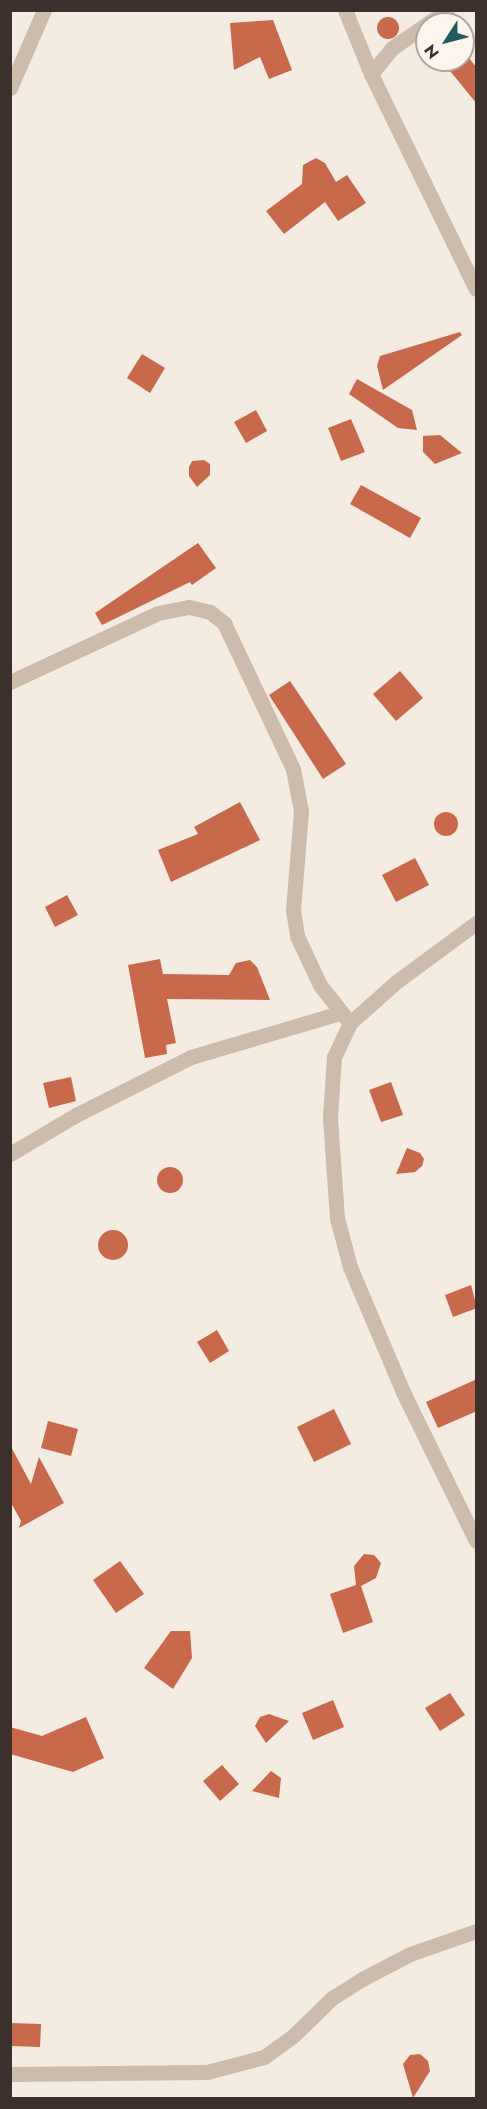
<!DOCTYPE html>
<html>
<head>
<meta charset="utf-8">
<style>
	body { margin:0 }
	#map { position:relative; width:487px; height:2109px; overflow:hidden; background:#f4ebe1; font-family:Jost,sans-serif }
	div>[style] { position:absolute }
	.building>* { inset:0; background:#c8694b }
	.round { border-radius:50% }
	.minor>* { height:15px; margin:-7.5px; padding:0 7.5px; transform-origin:7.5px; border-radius:7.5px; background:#cdbbac }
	span { translate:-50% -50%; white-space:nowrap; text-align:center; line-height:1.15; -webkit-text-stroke:4.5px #fbf5ee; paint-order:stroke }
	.frame { position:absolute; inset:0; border:12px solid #3b302b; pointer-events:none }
	.north { position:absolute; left:415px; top:12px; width:60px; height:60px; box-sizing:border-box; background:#fbf5ee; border:2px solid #aea6a0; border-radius:50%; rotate:234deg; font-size:16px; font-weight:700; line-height:24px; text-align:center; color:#3b302b }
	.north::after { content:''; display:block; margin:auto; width:21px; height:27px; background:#1f5a5e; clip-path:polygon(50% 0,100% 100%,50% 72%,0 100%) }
</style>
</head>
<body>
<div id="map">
	<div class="building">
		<i class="round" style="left:377px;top:17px;width:22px;height:22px"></i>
		<i style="clip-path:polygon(273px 20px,292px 70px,269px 79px,260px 57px,234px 70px,230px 23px)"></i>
		<i style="clip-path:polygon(464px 52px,477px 68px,477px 104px,446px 66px,454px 60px,463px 60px)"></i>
		<i style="clip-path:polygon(316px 158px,325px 163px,336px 182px,347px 175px,366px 203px,338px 221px,325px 202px,284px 234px,266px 211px,302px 184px,303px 165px)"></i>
		<i style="clip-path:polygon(460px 332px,462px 335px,383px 390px,377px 366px,380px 356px)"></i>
		<i style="clip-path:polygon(142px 354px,165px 368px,150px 393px,127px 378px)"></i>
		<i style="clip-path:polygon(357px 379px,412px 410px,417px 430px,398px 428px,349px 394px)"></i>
		<i style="clip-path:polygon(256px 410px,267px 431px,246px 443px,234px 422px)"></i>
		<i style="clip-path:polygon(351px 419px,365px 452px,341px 461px,328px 428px)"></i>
		<i style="clip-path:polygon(440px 435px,462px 453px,435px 464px,423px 452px,423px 436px)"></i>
		<i style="clip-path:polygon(204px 460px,210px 464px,210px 475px,197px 487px,189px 476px,189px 467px,192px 461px)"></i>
		<i style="clip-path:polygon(361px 485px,421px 518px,410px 538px,350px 504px)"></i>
		<i style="clip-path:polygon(198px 543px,216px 568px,192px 585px,190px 582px,102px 625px,95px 613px)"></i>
		<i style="clip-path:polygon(400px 671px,423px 698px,396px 721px,373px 694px)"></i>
		<i style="clip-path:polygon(290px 681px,346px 764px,323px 779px,269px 695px)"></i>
		<i style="clip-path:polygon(240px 802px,260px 840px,171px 882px,158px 850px,198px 834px,194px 827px)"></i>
		<i class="round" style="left:434px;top:812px;width:24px;height:24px"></i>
		<i style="clip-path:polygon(415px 858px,429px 885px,396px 902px,382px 875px)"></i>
		<i style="clip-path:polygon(67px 895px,78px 915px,55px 927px,45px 907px)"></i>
		<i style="clip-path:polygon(160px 959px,163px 974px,229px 975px,236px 963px,250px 960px,257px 967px,270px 1000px,167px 999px,176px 1043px,166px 1045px,167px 1054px,145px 1058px,128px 965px)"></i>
		<i style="clip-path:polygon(71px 1077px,76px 1101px,49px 1108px,43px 1083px)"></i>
		<i style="clip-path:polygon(391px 1082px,403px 1115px,381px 1122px,369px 1090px)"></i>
		<i style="clip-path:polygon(407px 1148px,420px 1153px,424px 1159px,422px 1166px,415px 1172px,396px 1174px)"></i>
		<i class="round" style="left:157px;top:1167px;width:26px;height:26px"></i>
		<i class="round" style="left:98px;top:1230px;width:30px;height:30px"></i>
		<i style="clip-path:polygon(471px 1285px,477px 1308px,453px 1317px,445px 1295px)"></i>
		<i style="clip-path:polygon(217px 1330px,229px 1351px,210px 1363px,197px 1342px)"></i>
		<i style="clip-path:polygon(477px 1379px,477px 1411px,438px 1428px,426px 1402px)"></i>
		<i style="clip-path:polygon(334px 1409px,351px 1444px,314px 1462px,297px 1427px)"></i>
		<i style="clip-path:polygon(48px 1421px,78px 1429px,71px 1456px,41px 1448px)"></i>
		<i style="clip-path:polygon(10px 1445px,31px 1484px,39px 1457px,64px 1503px,19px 1528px,21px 1521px,10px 1501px)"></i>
		<i style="clip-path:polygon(364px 1554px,374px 1555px,381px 1563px,376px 1578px,361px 1586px,373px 1622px,343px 1633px,330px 1594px,356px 1585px,354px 1566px)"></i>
		<i style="clip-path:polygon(120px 1561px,144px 1594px,116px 1613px,93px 1580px)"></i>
		<i style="clip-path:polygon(171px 1631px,190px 1631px,192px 1658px,173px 1689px,144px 1668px)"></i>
		<i style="clip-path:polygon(450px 1693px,465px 1715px,440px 1731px,425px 1708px)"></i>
		<i style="clip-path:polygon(333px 1700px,344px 1727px,313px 1740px,302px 1713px)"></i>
		<i style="clip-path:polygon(269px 1714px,289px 1721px,266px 1743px,255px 1726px,260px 1717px)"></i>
		<i style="clip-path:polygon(86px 1717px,104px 1758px,73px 1772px,10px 1754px,10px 1727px,42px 1736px)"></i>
		<i style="clip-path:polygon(222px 1765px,239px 1784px,220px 1801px,203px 1781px)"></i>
		<i style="clip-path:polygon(271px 1771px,281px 1778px,279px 1798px,252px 1791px)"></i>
		<i style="clip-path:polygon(10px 2023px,41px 2024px,40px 2047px,10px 2046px)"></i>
		<i style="clip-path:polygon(420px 2054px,428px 2061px,430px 2071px,413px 2098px,403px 2064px,410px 2055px)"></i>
	</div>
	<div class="minor">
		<i style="left:345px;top:10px;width:69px;rotate:67.9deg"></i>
		<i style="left:371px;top:74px;width:239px;rotate:64deg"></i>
		<i style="left:371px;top:74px;width:33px;rotate:-51deg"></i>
		<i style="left:392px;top:48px;width:67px;rotate:-34.6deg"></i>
		<i style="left:10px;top:88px;width:85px;rotate:-66.4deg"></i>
		<i style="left:10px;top:682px;width:163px;rotate:-25deg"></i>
		<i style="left:158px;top:613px;width:32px;rotate:-11deg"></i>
		<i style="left:189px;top:607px;width:22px;rotate:13deg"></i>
		<i style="left:210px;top:612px;width:18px;rotate:38deg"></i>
		<i style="left:224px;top:623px;width:161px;rotate:64.7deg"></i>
		<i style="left:293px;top:769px;width:43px;rotate:79.2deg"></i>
		<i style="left:301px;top:811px;width:99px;rotate:94.6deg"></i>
		<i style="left:293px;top:910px;width:26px;rotate:81deg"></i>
		<i style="left:297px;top:936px;width:54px;rotate:64.9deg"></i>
		<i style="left:320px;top:985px;width:48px;rotate:51.7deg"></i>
		<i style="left:476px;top:923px;width:99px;rotate:143.6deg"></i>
		<i style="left:396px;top:982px;width:62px;rotate:138.3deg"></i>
		<i style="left:350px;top:1023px;width:38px;rotate:115deg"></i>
		<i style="left:334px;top:1057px;width:61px;rotate:93.8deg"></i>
		<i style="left:330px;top:1118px;width:100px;rotate:86deg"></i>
		<i style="left:337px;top:1218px;width:51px;rotate:75.1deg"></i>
		<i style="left:350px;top:1267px;width:136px;rotate:67deg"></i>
		<i style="left:403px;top:1392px;width:166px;rotate:63.9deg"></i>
		<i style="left:10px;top:1154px;width:77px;rotate:-30.6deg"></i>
		<i style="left:76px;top:1115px;width:129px;rotate:-26.8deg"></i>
		<i style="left:191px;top:1057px;width:155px;rotate:-16.5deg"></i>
		<i style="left:10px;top:2074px;width:197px;rotate:-0.6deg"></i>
		<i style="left:207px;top:2072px;width:59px;rotate:-14.7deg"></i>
		<i style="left:264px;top:2057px;width:36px;rotate:-36deg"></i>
		<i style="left:293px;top:2036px;width:54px;rotate:-44.3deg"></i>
		<i style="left:332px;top:1998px;width:36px;rotate:-32deg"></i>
		<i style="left:362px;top:1979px;width:54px;rotate:-27.5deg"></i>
		<i style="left:410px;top:1954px;width:70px;rotate:-19.2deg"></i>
	</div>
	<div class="frame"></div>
	<div class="north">N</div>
</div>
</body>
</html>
